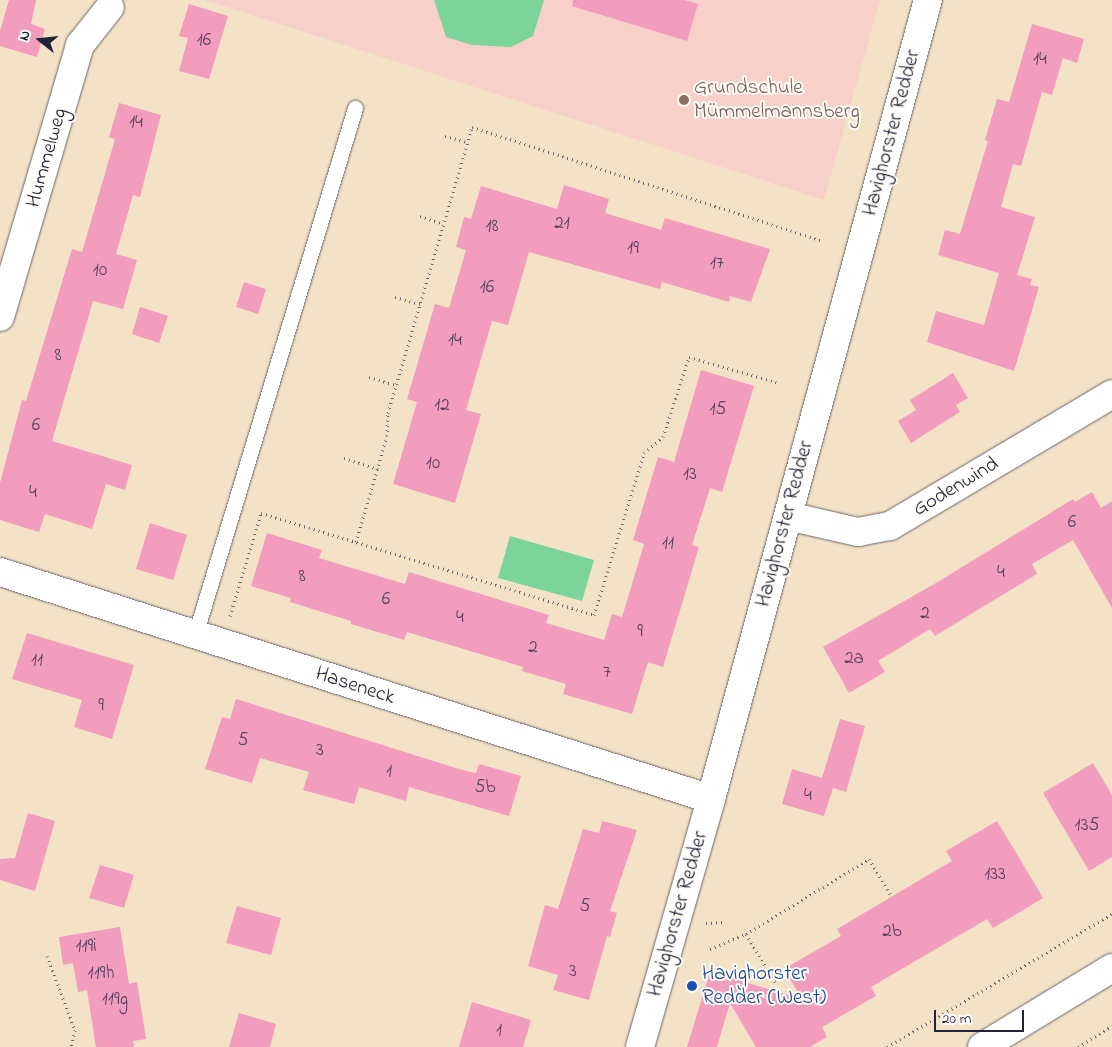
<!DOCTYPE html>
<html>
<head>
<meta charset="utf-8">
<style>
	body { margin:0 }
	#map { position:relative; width:1112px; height:1047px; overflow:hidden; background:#f3e2c6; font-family:"Indie Flower",sans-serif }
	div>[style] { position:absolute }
	.built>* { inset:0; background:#f7d0c9 }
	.green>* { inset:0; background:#7cd49a }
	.building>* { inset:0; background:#f29cbe }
	.path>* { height:3px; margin-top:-1.5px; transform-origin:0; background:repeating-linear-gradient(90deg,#6b656c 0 1px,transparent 0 5px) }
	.roads { filter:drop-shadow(0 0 1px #6b656c) drop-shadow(0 0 1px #6b656c) }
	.service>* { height:15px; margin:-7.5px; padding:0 7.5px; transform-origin:7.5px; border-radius:7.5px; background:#fff }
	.minor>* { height:28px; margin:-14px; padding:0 14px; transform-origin:14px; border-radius:14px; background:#fff }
	.tertiary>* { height:28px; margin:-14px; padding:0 14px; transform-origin:14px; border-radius:14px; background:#fff }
	.dots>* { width:14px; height:14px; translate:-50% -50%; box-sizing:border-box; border:2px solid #fdfcf7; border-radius:50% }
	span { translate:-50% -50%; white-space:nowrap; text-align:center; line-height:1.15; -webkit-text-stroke:4px #fdfcf7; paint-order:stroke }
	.number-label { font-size:19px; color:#56405c }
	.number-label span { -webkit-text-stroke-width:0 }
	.education-label { font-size:21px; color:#785e54 }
	.left { translate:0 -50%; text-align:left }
	.street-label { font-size:21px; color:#22223b }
	.transit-label { font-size:21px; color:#164399 }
	.north { position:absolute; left:15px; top:15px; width:50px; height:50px; -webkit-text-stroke:4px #fdfcf7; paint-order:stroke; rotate:286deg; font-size:14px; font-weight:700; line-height:20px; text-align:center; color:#22223b }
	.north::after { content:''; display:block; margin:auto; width:18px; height:22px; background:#22223b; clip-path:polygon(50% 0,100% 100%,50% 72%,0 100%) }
	.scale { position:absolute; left:934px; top:1010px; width:90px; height:22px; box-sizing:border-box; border:2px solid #22223b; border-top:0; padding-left:6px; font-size:15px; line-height:18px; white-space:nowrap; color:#22223b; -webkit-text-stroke:4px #fdfcf7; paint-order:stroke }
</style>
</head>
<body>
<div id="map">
	<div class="built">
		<i style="clip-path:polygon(205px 0,880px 0,824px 200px)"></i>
	</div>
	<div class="green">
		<i style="clip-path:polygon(434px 0,544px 0,533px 36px,511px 47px,472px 45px,446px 37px)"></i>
		<i style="clip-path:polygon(510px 536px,594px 560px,582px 601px,498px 578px)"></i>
	</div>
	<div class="building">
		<i style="clip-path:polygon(9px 0,36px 0,31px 24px,45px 29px,37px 57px,0 46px,0 31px)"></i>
		<i style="clip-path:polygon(573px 0,684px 0,698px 4px,687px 41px,572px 6px)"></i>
		<i style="clip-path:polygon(189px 4px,228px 16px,209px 79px,179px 71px,188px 38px,179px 36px)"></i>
		<i style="clip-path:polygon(1032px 24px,1084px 39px,1077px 63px,1063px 58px,1052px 95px,1042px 92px,1021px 166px,1013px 164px,1001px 207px,1035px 217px,1017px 275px,1032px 279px,1030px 285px,1039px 287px,1014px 371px,927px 342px,936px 311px,984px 325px,999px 273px,938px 255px,945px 230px,960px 234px,988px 141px,985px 140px,997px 99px,1009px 102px)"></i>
		<i style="clip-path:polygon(119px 103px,161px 115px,140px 197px,133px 195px,116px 254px,137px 260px,123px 309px,93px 301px,52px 441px,132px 465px,125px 490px,106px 484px,92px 529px,45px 514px,39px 532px,0 520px,0 483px,22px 400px,26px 401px,72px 249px,82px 252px,115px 139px,109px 137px)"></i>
		<i style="clip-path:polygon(564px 185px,609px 199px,605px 213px,661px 230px,665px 218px,770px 249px,751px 302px,730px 296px,729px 302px,662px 282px,660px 289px,529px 252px,508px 325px,492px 321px,475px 379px,466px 410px,481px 414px,455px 503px,393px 484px,417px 402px,407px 399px,435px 304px,449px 308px,466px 250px,456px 247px,464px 217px,471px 219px,481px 186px,557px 209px)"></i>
		<i style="clip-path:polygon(244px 282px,266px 289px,258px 314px,236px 307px)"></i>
		<i style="clip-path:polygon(140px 307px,168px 316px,159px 343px,132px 334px)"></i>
		<i style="clip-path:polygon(701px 370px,754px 386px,722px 492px,710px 488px,692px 545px,699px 547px,663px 667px,648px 662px,632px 714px,563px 694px,566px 684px,522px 671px,523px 667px,407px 632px,404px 640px,351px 624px,351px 621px,290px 602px,291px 598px,251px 586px,267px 533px,322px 550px,319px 558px,405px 584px,409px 572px,549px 615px,546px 623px,604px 640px,612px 614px,622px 617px,644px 544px,633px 540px,658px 457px,674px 462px)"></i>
		<i style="clip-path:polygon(953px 373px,968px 398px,956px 405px,960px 412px,911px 443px,898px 421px,916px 410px,910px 400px)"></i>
		<i style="clip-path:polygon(1092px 492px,1101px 508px,1112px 501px,1112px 608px,1073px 540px,1032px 564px,1037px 574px,935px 636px,930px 629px,878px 661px,885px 672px,849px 693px,823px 647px,936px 583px,1073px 499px,1075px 502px)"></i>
		<i style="clip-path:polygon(150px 523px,187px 535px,173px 580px,136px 569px)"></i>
		<i style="clip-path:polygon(27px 633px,134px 665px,112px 739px,74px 727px,82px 700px,12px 679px)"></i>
		<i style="clip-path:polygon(236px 699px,459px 769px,476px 773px,479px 764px,521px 776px,509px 816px,409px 787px,406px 801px,359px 787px,354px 804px,303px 790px,309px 772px,260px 758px,252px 783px,205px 769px,222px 717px,230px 719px)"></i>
		<i style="clip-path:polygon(840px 719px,865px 726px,846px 792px,833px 788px,824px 816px,782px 804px,792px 769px,822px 778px)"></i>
		<i style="clip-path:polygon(1093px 763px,1112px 795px,1112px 857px,1089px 871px,1043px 793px)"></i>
		<i style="clip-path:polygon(28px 813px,55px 821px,35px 891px,0 880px,0 859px,15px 858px)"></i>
		<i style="clip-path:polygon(602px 821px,637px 830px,610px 911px,617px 913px,610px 937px,607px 936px,589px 1000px,553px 990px,558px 975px,528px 966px,545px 905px,558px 909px,583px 829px,599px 833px)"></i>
		<i style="clip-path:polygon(997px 821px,1043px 898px,993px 928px,987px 919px,871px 987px,876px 996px,822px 1027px,827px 1037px,810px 1047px,756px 1047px,730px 1003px,717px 1047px,687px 1047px,710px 972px,802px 999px,784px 969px,841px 936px,837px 929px,952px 861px,946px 851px)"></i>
		<i style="clip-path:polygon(100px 865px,134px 875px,124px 908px,89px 898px)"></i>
		<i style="clip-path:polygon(237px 906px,281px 918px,271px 955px,226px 943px)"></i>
		<i style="clip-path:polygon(120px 927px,129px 984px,137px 982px,146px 1039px,133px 1041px,134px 1047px,96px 1047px,87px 990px,78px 992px,73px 963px,63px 965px,59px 937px)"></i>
		<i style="clip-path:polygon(472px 1002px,531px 1020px,523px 1047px,459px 1047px)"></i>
		<i style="clip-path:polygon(239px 1013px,276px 1024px,270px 1047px,229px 1047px)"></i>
	</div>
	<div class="path">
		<i style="left:445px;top:136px;width:23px;rotate:15deg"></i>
		<i style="left:420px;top:216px;width:24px;rotate:19deg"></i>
		<i style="left:395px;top:297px;width:26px;rotate:16deg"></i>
		<i style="left:369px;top:377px;width:28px;rotate:17deg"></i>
		<i style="left:344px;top:458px;width:36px;rotate:18deg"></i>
		<i style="left:356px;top:542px;width:110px;rotate:-73.7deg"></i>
		<i style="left:387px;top:436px;width:23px;rotate:-88deg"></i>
		<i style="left:388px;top:413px;width:298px;rotate:-73.6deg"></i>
		<i style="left:472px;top:127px;width:366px;rotate:18deg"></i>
		<i style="left:230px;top:616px;width:108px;rotate:-73.2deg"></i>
		<i style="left:261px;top:513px;width:348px;rotate:17deg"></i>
		<i style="left:594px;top:615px;width:170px;rotate:-72.8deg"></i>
		<i style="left:644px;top:453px;width:25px;rotate:-40deg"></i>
		<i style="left:663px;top:437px;width:84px;rotate:-72deg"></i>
		<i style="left:689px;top:357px;width:94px;rotate:16.1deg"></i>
		<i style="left:706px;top:923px;width:19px;rotate:-3deg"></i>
		<i style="left:746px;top:934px;width:144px;rotate:-31.4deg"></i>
		<i style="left:869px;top:859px;width:44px;rotate:58.8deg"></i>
		<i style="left:710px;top:949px;width:39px;rotate:-23deg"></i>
		<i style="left:746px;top:934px;width:57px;rotate:58.5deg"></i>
		<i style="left:47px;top:956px;width:79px;rotate:69.3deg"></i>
		<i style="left:75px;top:1030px;width:17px;rotate:103deg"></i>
		<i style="left:887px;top:1047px;width:261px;rotate:-30.6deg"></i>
		<i style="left:1078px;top:1047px;width:40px;rotate:-32deg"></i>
	</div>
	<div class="roads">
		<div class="service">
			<i style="left:195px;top:635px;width:551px;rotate:-73.11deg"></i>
		</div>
		<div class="minor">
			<i style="left:0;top:317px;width:284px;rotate:-73.6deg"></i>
			<i style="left:80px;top:45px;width:48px;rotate:-51.7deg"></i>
			<i style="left:788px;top:516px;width:72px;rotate:12.9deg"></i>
			<i style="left:858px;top:532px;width:33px;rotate:-11deg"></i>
			<i style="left:890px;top:526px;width:258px;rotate:-30.7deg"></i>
			<i style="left:0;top:572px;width:746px;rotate:17.71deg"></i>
			<i style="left:982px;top:1047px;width:152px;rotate:-31.3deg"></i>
		</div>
		<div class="tertiary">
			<i style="left:640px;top:1047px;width:258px;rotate:-74deg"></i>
			<i style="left:711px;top:799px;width:828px;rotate:-74.81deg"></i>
		</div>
	</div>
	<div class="dots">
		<i style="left:684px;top:100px;background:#8d6e63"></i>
		<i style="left:692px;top:986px;background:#1a4fb4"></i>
	</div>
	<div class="number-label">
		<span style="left:204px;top:41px">16</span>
		<span style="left:1040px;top:60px">14</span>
		<span style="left:136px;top:123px">14</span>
		<span style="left:562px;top:224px">21</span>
		<span style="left:492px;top:227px">18</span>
		<span style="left:633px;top:249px">19</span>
		<span style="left:717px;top:264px">17</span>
		<span style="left:100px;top:271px">10</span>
		<span style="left:487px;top:288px">16</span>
		<span style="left:455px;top:341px">14</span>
		<span style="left:58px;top:356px">8</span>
		<span style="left:442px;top:406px">12</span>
		<span style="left:718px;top:410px">15</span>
		<span style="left:36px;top:426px">6</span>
		<span style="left:433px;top:464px">10</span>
		<span style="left:690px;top:475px">13</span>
		<span style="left:33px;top:493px">4</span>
		<span style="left:1072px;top:523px">6</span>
		<span style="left:668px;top:544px">11</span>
		<span style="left:1001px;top:573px">4</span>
		<span style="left:302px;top:577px">8</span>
		<span style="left:386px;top:600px">6</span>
		<span style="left:925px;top:614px">2</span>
		<span style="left:460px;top:618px">4</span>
		<span style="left:640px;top:632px">9</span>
		<span style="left:533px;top:648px">2</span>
		<span style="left:854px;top:659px">2a</span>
		<span style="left:37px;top:661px">11</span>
		<span style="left:607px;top:673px">7</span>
		<span style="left:101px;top:706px">9</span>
		<span style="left:243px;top:741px">5</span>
		<span style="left:320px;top:751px">3</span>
		<span style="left:389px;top:772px">1</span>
		<span style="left:485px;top:788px">5b</span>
		<span style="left:808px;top:796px">4</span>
		<span style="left:1087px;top:826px">135</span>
		<span style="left:995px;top:875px">133</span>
		<span style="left:585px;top:907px">5</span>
		<span style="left:892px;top:932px">2b</span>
		<span style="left:86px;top:947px">119i</span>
		<span style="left:573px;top:972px">3</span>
		<span style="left:101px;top:974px">119h</span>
		<span style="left:115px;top:1000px">119g</span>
		<span style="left:499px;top:1031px">1</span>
	</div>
	<div class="education-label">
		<span class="left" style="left:694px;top:100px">Grundschule<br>Mümmelmannsberg</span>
	</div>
	<div class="street-label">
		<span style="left:892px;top:133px;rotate:-75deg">Havighorster Redder</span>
		<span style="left:47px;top:158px;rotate:-74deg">Hummelweg</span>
		<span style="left:956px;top:487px;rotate:-31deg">Godenwind</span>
		<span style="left:785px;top:524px;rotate:-75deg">Havighorster Redder</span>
		<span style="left:355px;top:686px;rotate:18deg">Haseneck</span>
		<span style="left:678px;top:914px;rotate:-74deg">Havighorster Redder</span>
	</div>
	<div class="transit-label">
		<span class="left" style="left:702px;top:986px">Havighorster<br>Redder (West)</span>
	</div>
	<div class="north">N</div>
	<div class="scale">20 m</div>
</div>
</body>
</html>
